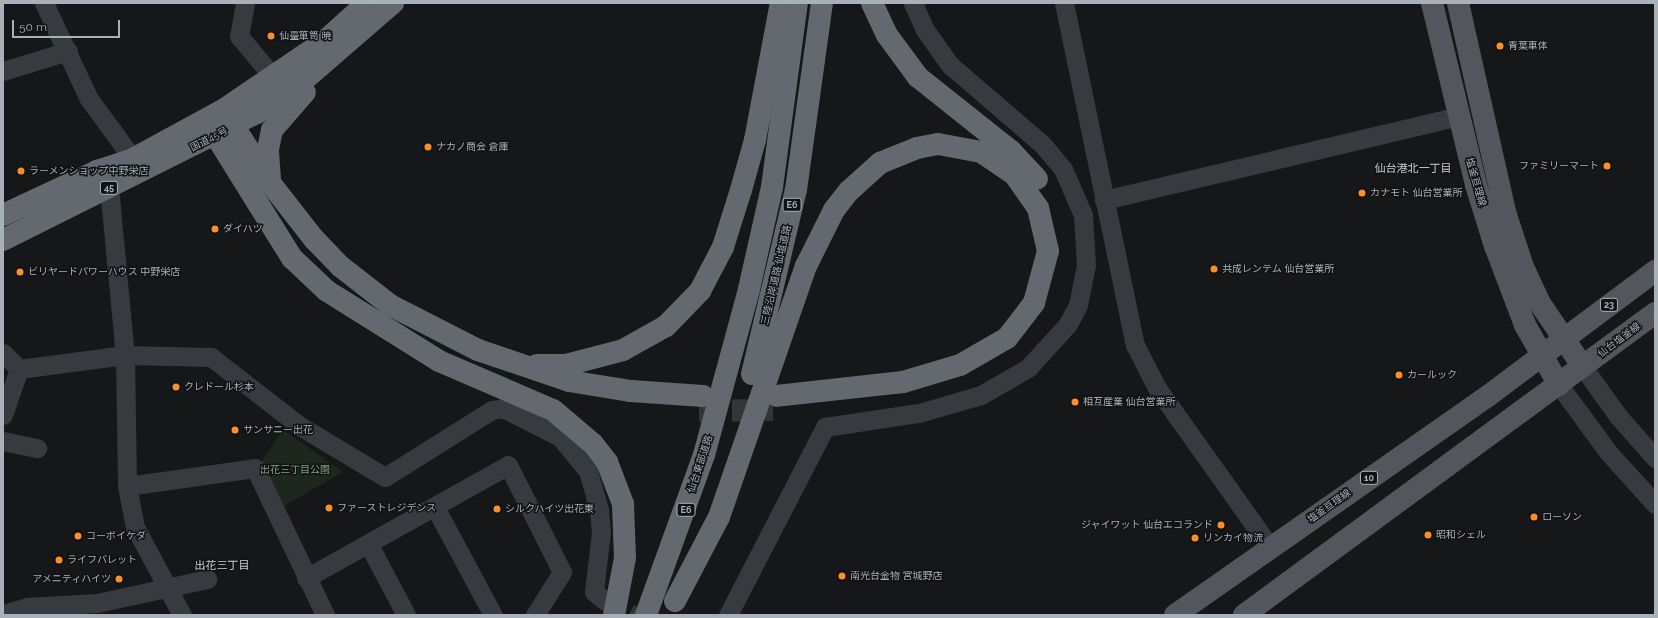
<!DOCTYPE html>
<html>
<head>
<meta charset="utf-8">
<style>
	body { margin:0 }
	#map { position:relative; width:1658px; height:618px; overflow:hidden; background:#161719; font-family:Raleway,"Noto Sans JP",sans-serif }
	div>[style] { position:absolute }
	.green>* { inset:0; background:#1e271e }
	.minor-tunnel>* { height:19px; margin-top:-9.5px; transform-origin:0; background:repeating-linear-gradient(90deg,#333639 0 19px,transparent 0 29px) }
	.highway-tunnel>* { height:22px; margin-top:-11px; transform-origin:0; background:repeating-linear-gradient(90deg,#333639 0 22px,transparent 0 33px) }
	.minor>* { height:19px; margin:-9.5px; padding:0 9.5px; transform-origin:9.5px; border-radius:9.5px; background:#373a3e }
	.major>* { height:22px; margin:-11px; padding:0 11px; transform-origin:11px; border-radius:11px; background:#53575d }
	.highway>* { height:22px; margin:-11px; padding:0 11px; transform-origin:11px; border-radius:11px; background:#63696f }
	.dots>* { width:11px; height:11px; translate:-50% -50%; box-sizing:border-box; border:2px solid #111214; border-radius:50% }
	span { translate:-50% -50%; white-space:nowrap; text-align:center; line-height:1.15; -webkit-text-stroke:3px #111214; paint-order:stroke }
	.shield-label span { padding:1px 3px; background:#111214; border:1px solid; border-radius:3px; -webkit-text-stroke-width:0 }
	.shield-label { font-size:9px; color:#a8b0b9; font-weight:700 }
	.poi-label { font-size:10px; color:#a8b0b9 }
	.left { translate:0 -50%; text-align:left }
	.right { translate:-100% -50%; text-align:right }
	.street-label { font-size:10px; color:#a8b0b9 }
	.park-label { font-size:10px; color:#83a67d }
	.neighbourhood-label { font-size:11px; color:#c9cfd5 }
	.frame { position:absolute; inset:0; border:4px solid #a8b0b9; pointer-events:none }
	.scale { position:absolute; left:12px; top:20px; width:108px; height:18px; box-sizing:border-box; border:2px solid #a8b0b9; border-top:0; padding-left:5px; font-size:12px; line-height:14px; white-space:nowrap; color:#a8b0b9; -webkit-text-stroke:3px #111214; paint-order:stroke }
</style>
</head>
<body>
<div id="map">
	<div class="green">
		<i style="clip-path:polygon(283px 430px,343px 472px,284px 506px,261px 462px)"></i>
	</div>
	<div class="minor-tunnel">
		<i style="left:604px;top:600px;width:34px;rotate:27deg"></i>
	</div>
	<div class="highway-tunnel">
		<i style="left:699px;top:411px;width:74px;rotate:-0.8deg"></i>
	</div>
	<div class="minor">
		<i style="left:44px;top:3px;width:106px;rotate:64.9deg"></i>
		<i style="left:89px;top:99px;width:74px;rotate:53.7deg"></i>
		<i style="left:245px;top:3px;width:34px;rotate:100deg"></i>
		<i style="left:239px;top:36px;width:55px;rotate:50.2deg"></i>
		<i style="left:1064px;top:3px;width:349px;rotate:78.3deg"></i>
		<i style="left:1135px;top:345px;width:48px;rotate:62.9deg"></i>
		<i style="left:1157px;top:388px;width:195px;rotate:54.6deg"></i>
		<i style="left:3px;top:71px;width:68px;rotate:-17.1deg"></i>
		<i style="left:109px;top:187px;width:169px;rotate:84.6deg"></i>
		<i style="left:125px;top:355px;width:131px;rotate:89.1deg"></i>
		<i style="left:127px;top:486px;width:42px;rotate:79deg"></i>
		<i style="left:135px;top:527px;width:100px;rotate:61.9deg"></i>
		<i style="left:1104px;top:200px;width:365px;rotate:-13.3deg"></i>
		<i style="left:3px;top:353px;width:23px;rotate:45deg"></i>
		<i style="left:1583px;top:367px;width:60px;rotate:54.5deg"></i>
		<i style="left:1618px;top:416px;width:56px;rotate:48.6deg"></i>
		<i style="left:19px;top:369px;width:107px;rotate:-7.5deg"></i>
		<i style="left:125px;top:355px;width:86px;rotate:1.3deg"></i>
		<i style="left:211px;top:357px;width:113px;rotate:37.8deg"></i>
		<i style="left:300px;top:426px;width:99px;rotate:31deg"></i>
		<i style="left:385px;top:477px;width:126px;rotate:-32.1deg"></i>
		<i style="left:492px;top:410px;width:11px;rotate:-10deg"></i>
		<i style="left:503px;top:408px;width:64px;rotate:27deg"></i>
		<i style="left:560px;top:437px;width:44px;rotate:50.5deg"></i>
		<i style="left:588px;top:471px;width:41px;rotate:74.2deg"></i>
		<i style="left:599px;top:510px;width:22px;rotate:85deg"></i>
		<i style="left:601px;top:532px;width:60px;rotate:96.7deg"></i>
		<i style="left:594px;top:592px;width:13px;rotate:39deg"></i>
		<i style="left:1559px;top:385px;width:83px;rotate:53.8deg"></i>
		<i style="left:1608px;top:452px;width:70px;rotate:47.9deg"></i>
		<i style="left:3px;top:415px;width:49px;rotate:-70.8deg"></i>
		<i style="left:3px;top:441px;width:35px;rotate:12deg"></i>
		<i style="left:127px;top:486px;width:129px;rotate:-8deg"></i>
		<i style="left:255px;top:468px;width:163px;rotate:64.5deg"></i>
		<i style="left:435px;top:507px;width:123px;rotate:61.8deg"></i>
		<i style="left:369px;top:545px;width:79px;rotate:62.1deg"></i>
		<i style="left:306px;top:578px;width:231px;rotate:-29.2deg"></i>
		<i style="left:508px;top:465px;width:120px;rotate:63.2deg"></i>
		<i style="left:562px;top:572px;width:51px;rotate:122.1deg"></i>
		<i style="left:3px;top:614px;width:25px;rotate:-16deg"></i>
		<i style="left:27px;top:607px;width:70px;rotate:-3.3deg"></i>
		<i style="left:97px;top:603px;width:113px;rotate:-12.3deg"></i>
		<i style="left:728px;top:615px;width:212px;rotate:-62.7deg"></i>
		<i style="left:825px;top:427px;width:95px;rotate:-8.5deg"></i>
		<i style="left:919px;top:413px;width:65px;rotate:-16.2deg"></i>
		<i style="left:981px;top:395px;width:54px;rotate:-29.9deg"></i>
		<i style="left:1028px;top:368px;width:59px;rotate:-47.7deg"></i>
		<i style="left:1068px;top:324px;width:21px;rotate:-62deg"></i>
		<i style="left:1078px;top:305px;width:41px;rotate:-78.7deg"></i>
		<i style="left:1086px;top:265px;width:50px;rotate:-93.4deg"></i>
		<i style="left:1083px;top:215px;width:50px;rotate:-113.5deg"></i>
		<i style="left:1063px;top:169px;width:33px;rotate:-130deg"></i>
		<i style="left:1042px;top:144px;width:121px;rotate:-139.3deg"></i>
		<i style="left:950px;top:65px;width:43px;rotate:-125.5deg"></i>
		<i style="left:925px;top:30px;width:30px;rotate:-114deg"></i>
	</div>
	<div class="major">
		<i style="left:1432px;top:3px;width:187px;rotate:76.4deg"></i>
		<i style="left:1476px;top:185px;width:64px;rotate:72.7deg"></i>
		<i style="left:1495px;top:246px;width:85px;rotate:69.2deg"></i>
		<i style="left:1525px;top:325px;width:69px;rotate:60.5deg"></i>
		<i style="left:1458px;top:3px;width:214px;rotate:77.3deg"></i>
		<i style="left:1505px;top:212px;width:58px;rotate:71.9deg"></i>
		<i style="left:1523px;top:267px;width:38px;rotate:65deg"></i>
		<i style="left:1539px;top:302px;width:78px;rotate:55.9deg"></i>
		<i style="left:1175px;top:615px;width:382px;rotate:-35deg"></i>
		<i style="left:1488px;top:396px;width:209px;rotate:-36.8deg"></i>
		<i style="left:1244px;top:615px;width:510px;rotate:-36.31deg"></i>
	</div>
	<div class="highway">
		<i style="left:872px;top:3px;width:35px;rotate:65deg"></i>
		<i style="left:887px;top:35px;width:52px;rotate:53.6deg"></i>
		<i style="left:918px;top:77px;width:119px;rotate:38.5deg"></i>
		<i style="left:1011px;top:151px;width:38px;rotate:47deg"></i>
		<i style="left:223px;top:110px;width:88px;rotate:57deg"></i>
		<i style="left:271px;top:184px;width:70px;rotate:52deg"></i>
		<i style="left:314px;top:239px;width:37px;rotate:46deg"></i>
		<i style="left:340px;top:266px;width:63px;rotate:38deg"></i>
		<i style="left:390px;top:305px;width:99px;rotate:27.1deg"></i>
		<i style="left:478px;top:350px;width:96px;rotate:18.8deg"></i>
		<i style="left:569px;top:381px;width:63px;rotate:9.2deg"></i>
		<i style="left:631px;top:391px;width:72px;rotate:4deg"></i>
		<i style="left:206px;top:120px;width:163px;rotate:58.1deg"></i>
		<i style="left:292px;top:258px;width:48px;rotate:43.3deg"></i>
		<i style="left:327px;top:291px;width:132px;rotate:32deg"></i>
		<i style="left:439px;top:361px;width:124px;rotate:23.3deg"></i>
		<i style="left:553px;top:410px;width:52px;rotate:40.4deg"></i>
		<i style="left:593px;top:444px;width:23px;rotate:52deg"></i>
		<i style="left:607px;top:462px;width:45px;rotate:69.1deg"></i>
		<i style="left:623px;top:504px;width:54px;rotate:87.9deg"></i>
		<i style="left:625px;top:558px;width:58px;rotate:100.9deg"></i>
		<i style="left:270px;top:180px;width:31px;rotate:-94deg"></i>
		<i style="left:268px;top:149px;width:19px;rotate:-78deg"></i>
		<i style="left:272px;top:130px;width:50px;rotate:-49deg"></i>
		<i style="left:3px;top:215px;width:104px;rotate:-25.1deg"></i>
		<i style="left:97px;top:171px;width:38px;rotate:-18deg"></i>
		<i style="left:133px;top:159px;width:102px;rotate:-28.6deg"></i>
		<i style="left:223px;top:110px;width:125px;rotate:-34.2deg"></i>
		<i style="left:326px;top:40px;width:55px;rotate:-42.1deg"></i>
		<i style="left:3px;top:240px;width:284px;rotate:-26.6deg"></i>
		<i style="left:257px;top:113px;width:57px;rotate:-35.1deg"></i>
		<i style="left:304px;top:80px;width:118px;rotate:-40.9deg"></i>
		<i style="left:537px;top:365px;width:29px"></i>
		<i style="left:566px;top:365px;width:59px;rotate:-14.7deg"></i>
		<i style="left:623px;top:350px;width:49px;rotate:-29.2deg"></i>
		<i style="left:666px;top:326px;width:49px;rotate:-45.8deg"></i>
		<i style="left:700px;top:291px;width:50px;rotate:-62.4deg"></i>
		<i style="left:723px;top:247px;width:60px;rotate:-72.5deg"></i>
		<i style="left:741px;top:190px;width:52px;rotate:-74.4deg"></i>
		<i style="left:755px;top:140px;width:139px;rotate:-79.3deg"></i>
		<i style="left:752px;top:374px;width:189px;rotate:-76.6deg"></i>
		<i style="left:796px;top:190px;width:189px;rotate:-82.1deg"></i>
		<i style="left:675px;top:601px;width:95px;rotate:-62.4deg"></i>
		<i style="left:719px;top:517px;width:266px;rotate:-70.9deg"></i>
		<i style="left:806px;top:266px;width:63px;rotate:-63.4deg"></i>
		<i style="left:834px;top:210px;width:24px;rotate:-52deg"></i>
		<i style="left:849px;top:191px;width:42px;rotate:-42.1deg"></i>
		<i style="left:880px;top:163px;width:40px;rotate:-22deg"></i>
		<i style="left:917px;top:148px;width:21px;rotate:-11deg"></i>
		<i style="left:938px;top:144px;width:44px;rotate:10.5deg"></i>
		<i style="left:981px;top:152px;width:40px;rotate:34deg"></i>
		<i style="left:1014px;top:174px;width:42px;rotate:54.8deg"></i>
		<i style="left:1038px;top:208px;width:44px;rotate:76.9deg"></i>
		<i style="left:1048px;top:251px;width:54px;rotate:105.1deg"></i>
		<i style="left:1034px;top:303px;width:44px;rotate:127.6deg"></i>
		<i style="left:1007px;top:338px;width:54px;rotate:150.1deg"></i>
		<i style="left:960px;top:365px;width:59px;rotate:163.4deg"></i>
		<i style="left:903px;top:382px;width:127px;rotate:173.7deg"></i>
		<i style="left:646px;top:615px;width:170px;rotate:-70.1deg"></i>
		<i style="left:704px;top:455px;width:172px;rotate:-74.8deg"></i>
		<i style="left:749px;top:289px;width:105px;rotate:-77.3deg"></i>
		<i style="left:772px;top:187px;width:186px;rotate:-82.3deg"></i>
	</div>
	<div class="dots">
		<i style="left:271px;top:36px;background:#fe8e29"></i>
		<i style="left:1500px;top:46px;background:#fe8e29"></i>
		<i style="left:428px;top:147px;background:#fe8e29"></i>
		<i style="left:1607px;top:166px;background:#fe8e29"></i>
		<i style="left:21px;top:171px;background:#fe8e29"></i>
		<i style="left:1362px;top:193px;background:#fe8e29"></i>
		<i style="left:215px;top:229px;background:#fe8e29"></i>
		<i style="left:1214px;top:269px;background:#fe8e29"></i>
		<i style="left:20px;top:272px;background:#fe8e29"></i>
		<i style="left:1399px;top:375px;background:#fe8e29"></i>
		<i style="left:176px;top:387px;background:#fe8e29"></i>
		<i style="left:1075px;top:402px;background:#fe8e29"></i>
		<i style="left:235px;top:430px;background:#fe8e29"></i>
		<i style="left:329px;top:508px;background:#fe8e29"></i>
		<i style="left:497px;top:509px;background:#fe8e29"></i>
		<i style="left:1534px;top:517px;background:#fe8e29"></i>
		<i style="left:1221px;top:525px;background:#fe8e29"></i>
		<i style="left:1428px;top:535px;background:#fe8e29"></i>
		<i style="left:78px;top:536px;background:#fe8e29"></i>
		<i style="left:1195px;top:538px;background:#fe8e29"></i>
		<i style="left:59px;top:560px;background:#fe8e29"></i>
		<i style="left:842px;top:576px;background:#fe8e29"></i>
		<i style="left:119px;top:579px;background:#fe8e29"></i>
	</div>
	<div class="shield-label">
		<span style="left:109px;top:188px">45</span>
		<span style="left:792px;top:205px">E6</span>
		<span style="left:1609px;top:305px">23</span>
		<span style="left:1369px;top:478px">10</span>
		<span style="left:686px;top:510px">E6</span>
	</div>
	<div class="poi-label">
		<span class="left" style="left:279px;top:36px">仙臺箪笥 暁</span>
		<span class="left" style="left:1508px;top:46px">青葉車体</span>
		<span class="left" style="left:436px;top:147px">ナカノ商会 倉庫</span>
		<span class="right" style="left:1599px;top:166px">ファミリーマート</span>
		<span class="left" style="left:29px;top:171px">ラーメンショップ中野栄店</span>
		<span class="left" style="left:1370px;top:193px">カナモト 仙台営業所</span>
		<span class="left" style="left:223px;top:229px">ダイハツ</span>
		<span class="left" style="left:1222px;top:269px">共成レンテム 仙台営業所</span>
		<span class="left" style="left:28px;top:272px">ビリヤードパワーハウス 中野栄店</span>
		<span class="left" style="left:1407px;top:375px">カールック</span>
		<span class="left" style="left:184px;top:387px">クレドール杉本</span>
		<span class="left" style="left:1083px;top:402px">相互産業 仙台営業所</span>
		<span class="left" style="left:243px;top:430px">サンサニー出花</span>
		<span class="left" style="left:337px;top:508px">ファーストレジデンス</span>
		<span class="left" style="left:505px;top:509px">シルクハイツ出花東</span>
		<span class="left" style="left:1542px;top:517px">ローソン</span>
		<span class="right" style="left:1213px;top:525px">ジャイワット 仙台エコランド</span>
		<span class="left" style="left:1436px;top:535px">昭和シェル</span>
		<span class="left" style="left:86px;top:536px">コーポイケダ</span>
		<span class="left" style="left:1203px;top:538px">リンカイ物流</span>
		<span class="left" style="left:67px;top:560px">ライフパレット</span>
		<span class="left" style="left:850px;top:576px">南光台金物 宮城野店</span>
		<span class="right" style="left:111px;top:579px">アメニティハイツ</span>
	</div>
	<div class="street-label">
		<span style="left:209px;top:139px;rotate:-27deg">国道45号</span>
		<span style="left:1476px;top:182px;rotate:74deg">塩釜亘理線</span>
		<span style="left:776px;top:275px;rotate:-77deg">三陸沿岸道路;仙塩道路</span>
		<span style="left:1619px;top:340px;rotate:-37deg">仙台塩釜線</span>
		<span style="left:700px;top:464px;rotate:-72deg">仙台東部道路</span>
		<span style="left:1329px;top:506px;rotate:-35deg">塩釜亘理線</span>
	</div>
	<div class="park-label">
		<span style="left:295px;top:470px">出花三丁目公園</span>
	</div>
	<div class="neighbourhood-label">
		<span style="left:1413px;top:169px">仙台港北一丁目</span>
		<span style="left:222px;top:566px">出花三丁目</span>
	</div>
	<div class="frame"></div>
	<div class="scale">50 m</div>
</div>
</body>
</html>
